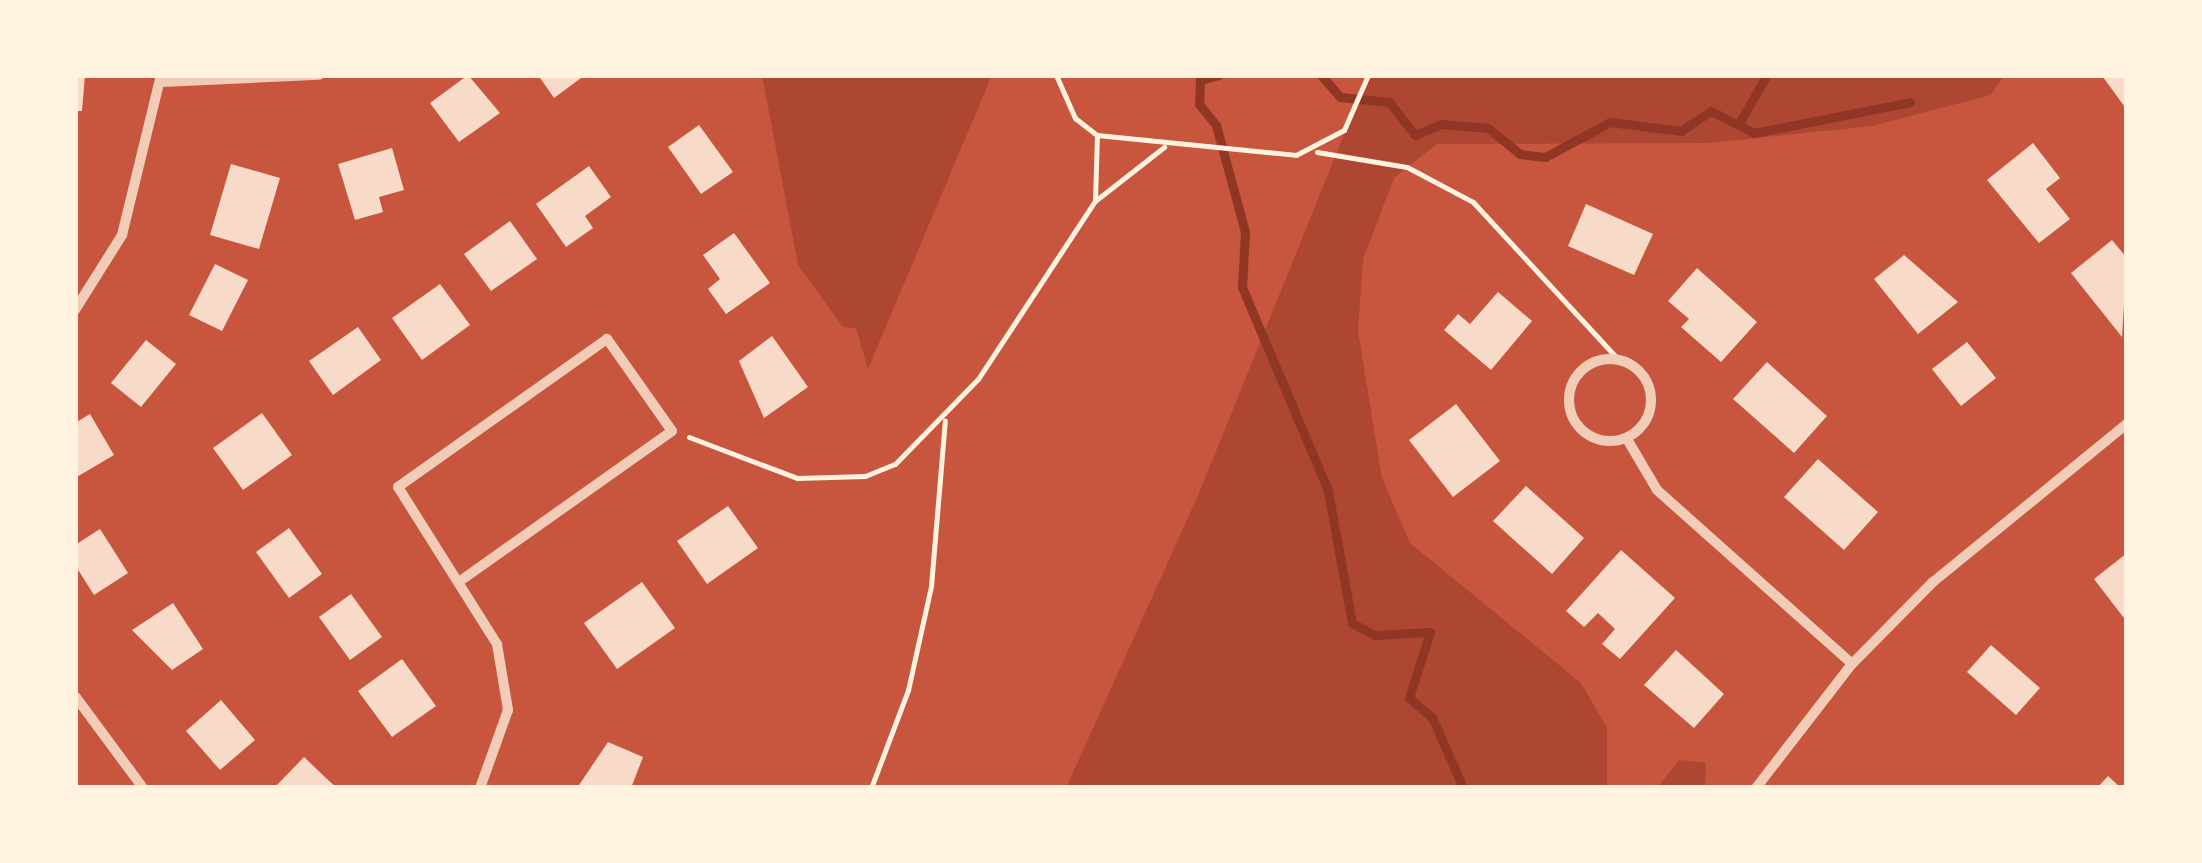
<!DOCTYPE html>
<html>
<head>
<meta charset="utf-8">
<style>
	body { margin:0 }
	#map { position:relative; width:2202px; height:863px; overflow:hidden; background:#c8553d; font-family:Figtree,sans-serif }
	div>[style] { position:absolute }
	.green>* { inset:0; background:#ae4732 }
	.stream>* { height:9px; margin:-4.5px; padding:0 4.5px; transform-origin:4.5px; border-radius:4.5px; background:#8f3625 }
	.building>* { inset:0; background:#f7dbc8 }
	.path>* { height:5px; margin:-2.5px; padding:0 2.5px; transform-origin:2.5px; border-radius:2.5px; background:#fff3e0 }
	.minor>* { height:10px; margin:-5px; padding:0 5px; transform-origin:5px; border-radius:5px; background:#f1ccb7 }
	.minor>.ring { margin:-5px; padding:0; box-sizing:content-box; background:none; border:10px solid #f1ccb7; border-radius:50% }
	span { translate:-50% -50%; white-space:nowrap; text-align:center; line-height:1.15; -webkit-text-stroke:8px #fff3e0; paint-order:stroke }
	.frame { position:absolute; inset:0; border:78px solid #fff3e0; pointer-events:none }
</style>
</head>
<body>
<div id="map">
	<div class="green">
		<i style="clip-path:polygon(762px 75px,992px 75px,868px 369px,856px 328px,843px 327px,798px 265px)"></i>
		<i style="clip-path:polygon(1368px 75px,2004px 75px,1991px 95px,1872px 126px,1708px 143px,1437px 144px,1394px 178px,1363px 259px,1358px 331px,1382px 478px,1410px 543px,1581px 683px,1607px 728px,1607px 788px,1066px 788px,1200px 491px)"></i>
		<i style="clip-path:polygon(1679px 760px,1706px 763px,1705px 788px,1657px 788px)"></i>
	</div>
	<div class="stream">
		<i style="left:1219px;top:75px;width:20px;rotate:165deg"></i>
		<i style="left:1200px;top:80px;width:24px;rotate:92deg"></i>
		<i style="left:1199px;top:104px;width:27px;rotate:51deg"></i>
		<i style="left:1216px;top:125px;width:111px;rotate:74.8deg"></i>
		<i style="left:1245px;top:232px;width:55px;rotate:93.1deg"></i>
		<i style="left:1242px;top:287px;width:221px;rotate:67.1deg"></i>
		<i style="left:1328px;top:491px;width:134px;rotate:79.7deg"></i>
		<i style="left:1352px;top:623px;width:26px;rotate:28deg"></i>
		<i style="left:1375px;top:635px;width:55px;rotate:-3.1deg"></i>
		<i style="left:1430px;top:632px;width:69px;rotate:107.7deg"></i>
		<i style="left:1409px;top:698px;width:30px;rotate:40deg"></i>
		<i style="left:1432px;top:717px;width:77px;rotate:66.4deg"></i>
		<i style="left:1321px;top:75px;width:29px;rotate:49deg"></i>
		<i style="left:1340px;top:97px;width:49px;rotate:5.8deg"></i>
		<i style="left:1389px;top:102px;width:42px;rotate:51.8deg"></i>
		<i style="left:1415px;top:135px;width:28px;rotate:-23deg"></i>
		<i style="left:1441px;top:124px;width:47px;rotate:4.9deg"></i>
		<i style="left:1488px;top:128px;width:41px;rotate:39.1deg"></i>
		<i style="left:1520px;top:154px;width:25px;rotate:7deg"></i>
		<i style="left:1545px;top:157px;width:74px;rotate:-28.3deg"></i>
		<i style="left:1610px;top:122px;width:72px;rotate:7.2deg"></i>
		<i style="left:1681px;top:131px;width:36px;rotate:-34deg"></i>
		<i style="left:1711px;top:111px;width:48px;rotate:27.1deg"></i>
		<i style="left:1754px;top:133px;width:159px;rotate:-11.2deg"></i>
		<i style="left:1738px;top:125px;width:58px;rotate:-59.9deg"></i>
	</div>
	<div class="building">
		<i style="clip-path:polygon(75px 75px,85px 75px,82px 111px,75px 111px)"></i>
		<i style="clip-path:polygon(468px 75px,500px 113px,459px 142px,430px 103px)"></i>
		<i style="clip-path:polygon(538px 75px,585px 75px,554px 98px)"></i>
		<i style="clip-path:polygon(2106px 75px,2127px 75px,2127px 110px,2103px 77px)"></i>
		<i style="clip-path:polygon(699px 125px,733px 172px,701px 194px,668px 147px)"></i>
		<i style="clip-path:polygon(2033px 143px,2060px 178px,2046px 189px,2070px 219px,2039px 243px,1987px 180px)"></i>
		<i style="clip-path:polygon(392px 148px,404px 190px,379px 197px,383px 212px,355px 220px,338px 164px)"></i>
		<i style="clip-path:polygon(231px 164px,280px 178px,259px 249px,210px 235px)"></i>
		<i style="clip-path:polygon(589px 166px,611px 197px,585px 216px,593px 228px,566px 247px,536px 204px)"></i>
		<i style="clip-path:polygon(1586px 204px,1653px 234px,1634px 275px,1568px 246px)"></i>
		<i style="clip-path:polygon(510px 221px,537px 259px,491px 291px,464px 254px)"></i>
		<i style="clip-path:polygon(734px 233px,770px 283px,726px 314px,708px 289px,720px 279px,703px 255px)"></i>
		<i style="clip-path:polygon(2112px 240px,2127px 258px,2122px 337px,2071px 273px)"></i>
		<i style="clip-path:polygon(1904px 255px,1958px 302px,1918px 334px,1874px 279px)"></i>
		<i style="clip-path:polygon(215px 264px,248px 280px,222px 331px,189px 315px)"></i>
		<i style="clip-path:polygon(1697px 268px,1757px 322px,1721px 362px,1681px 327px,1689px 319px,1668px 301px)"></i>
		<i style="clip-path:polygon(440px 284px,470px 325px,422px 360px,392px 318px)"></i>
		<i style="clip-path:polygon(1498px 292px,1532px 321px,1491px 370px,1444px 330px,1458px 314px,1470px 324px)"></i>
		<i style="clip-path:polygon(358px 327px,381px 360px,333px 395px,309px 361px)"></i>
		<i style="clip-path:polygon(772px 336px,808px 387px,764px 418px,739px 361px)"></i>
		<i style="clip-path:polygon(146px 340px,176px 364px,141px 407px,111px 383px)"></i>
		<i style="clip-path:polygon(1967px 342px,1996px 378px,1961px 406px,1932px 369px)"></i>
		<i style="clip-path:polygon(1767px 362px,1827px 416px,1794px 453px,1733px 399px)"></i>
		<i style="clip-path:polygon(1456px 404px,1500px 461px,1453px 497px,1409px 440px)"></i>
		<i style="clip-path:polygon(262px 413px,292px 455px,243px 490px,213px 448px)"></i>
		<i style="clip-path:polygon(90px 414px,114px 455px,75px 478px,75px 423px)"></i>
		<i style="clip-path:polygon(1818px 459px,1878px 512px,1844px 550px,1784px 497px)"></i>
		<i style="clip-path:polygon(1526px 486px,1584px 538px,1552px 574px,1493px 521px)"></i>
		<i style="clip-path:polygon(728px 506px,758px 548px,707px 584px,677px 541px)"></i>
		<i style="clip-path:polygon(289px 528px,322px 574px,289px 598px,256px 552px)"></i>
		<i style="clip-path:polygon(100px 529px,128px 573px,94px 595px,75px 565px,75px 545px)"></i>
		<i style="clip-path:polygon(1621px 550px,1675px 598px,1620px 659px,1602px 644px,1615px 629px,1598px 613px,1584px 627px,1566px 611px)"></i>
		<i style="clip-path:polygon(2127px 553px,2127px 622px,2094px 579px)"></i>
		<i style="clip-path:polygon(642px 582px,675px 628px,617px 669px,584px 623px)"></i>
		<i style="clip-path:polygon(351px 594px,382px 637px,350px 660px,319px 617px)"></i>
		<i style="clip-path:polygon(173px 603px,203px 649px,172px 670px,132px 630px)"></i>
		<i style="clip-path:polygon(1991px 645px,2040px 688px,2016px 715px,1967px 672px)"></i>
		<i style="clip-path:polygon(1676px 650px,1724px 694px,1694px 728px,1644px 685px)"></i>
		<i style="clip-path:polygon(402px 659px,436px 706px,392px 737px,358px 691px)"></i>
		<i style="clip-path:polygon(221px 700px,255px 740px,220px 770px,186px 731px)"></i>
		<i style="clip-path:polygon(608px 742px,643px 757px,631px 788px,577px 788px)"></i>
		<i style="clip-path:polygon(304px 757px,327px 779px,337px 788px,274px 788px)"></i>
		<i style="clip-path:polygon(2108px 776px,2121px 788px,2097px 788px)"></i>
	</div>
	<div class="path">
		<i style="left:1056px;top:75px;width:47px;rotate:66.2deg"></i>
		<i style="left:1075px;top:118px;width:28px;rotate:38deg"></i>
		<i style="left:1097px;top:135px;width:200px;rotate:5.7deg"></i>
		<i style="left:1296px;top:155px;width:54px;rotate:-27.5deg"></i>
		<i style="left:1344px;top:130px;width:60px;rotate:-66.4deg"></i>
		<i style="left:1317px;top:152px;width:91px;rotate:9.5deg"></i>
		<i style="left:1407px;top:167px;width:75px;rotate:27.9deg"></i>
		<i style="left:1473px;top:202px;width:215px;rotate:47.3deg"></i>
		<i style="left:1095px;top:201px;width:66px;rotate:-88.3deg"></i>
		<i style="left:689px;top:437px;width:116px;rotate:20.8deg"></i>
		<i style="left:797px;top:478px;width:68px;rotate:-1.7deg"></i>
		<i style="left:865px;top:476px;width:32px;rotate:-22deg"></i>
		<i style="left:895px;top:464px;width:119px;rotate:-45.7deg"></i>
		<i style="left:978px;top:379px;width:213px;rotate:-56.7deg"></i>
		<i style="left:1095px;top:201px;width:88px;rotate:-38deg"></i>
		<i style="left:871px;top:788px;width:105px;rotate:-69.3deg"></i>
		<i style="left:908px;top:690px;width:107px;rotate:-77.5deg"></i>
		<i style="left:931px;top:586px;width:166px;rotate:-85.2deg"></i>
	</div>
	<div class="minor">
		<i style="left:162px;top:82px;width:157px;rotate:-2.6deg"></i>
		<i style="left:75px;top:310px;width:89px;rotate:-57.9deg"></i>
		<i style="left:122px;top:235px;width:165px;rotate:-76.3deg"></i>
		<i class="ring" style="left:1569px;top:359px;width:72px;height:72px"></i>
		<i style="left:1627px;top:439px;width:59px;rotate:59.5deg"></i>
		<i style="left:1657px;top:490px;width:261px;rotate:41.7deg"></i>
		<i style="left:463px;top:579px;width:256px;rotate:-35.3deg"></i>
		<i style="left:672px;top:431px;width:113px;rotate:-125.2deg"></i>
		<i style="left:607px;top:339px;width:256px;rotate:144.7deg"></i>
		<i style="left:398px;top:487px;width:186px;rotate:57.8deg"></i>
		<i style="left:497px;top:644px;width:67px;rotate:80.5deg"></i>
		<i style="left:508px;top:710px;width:83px;rotate:109.7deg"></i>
		<i style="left:75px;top:696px;width:114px;rotate:53.5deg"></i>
		<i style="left:1756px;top:788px;width:157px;rotate:-52.3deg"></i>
		<i style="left:1852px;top:664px;width:115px;rotate:-45.4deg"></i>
		<i style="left:1933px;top:582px;width:250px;rotate:-39.2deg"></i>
	</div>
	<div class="frame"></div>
</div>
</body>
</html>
